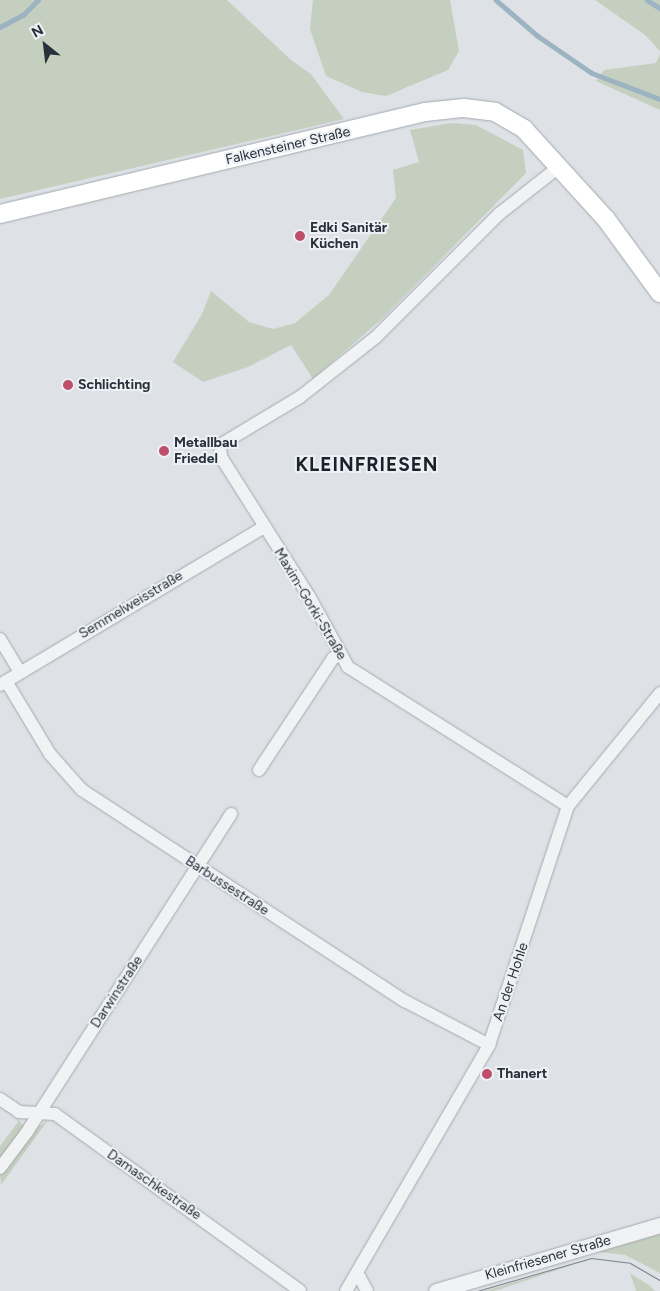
<!DOCTYPE html>
<html>
<head>
<meta charset="utf-8">
<style>
	body { margin:0 }
	#map { position:relative; width:660px; height:1291px; overflow:hidden; background:#dee2e6; font-family:Figtree,sans-serif }
	div>[style] { position:absolute }
	.green>* { inset:0; background:#c5cfbf }
	.stream>* { height:4.5px; margin:-2.25px; padding:0 2.25px; transform-origin:2.25px; border-radius:2.25px; background:#9cb3c2 }
	.roads { filter:drop-shadow(0 0 1px #a4a9af) drop-shadow(0 0 1px #a4a9af) }
	.minor>* { height:12px; margin:-6px; padding:0 6px; transform-origin:6px; border-radius:6px; background:#f0f2f4 }
	.tertiary>* { height:15px; margin:-7.5px; padding:0 7.5px; transform-origin:7.5px; border-radius:7.5px; background:#f0f2f4 }
	.secondary>* { height:18px; margin:-9px; padding:0 9px; transform-origin:9px; border-radius:9px; background:#fff }
	.tram>* { height:1px; margin:-0.5px; padding:0 0.5px; transform-origin:0.5px; border-radius:0.5px; background:#79838d }
	.dots>* { width:14px; height:14px; translate:-50% -50%; box-sizing:border-box; border:2px solid #edf0f4; border-radius:50% }
	span { translate:-50% -50%; white-space:nowrap; text-align:center; line-height:1.15; -webkit-text-stroke:4px #edf0f4; paint-order:stroke }
	.street-label { font-size:14px; color:#28313b }
	.poi-label { font-size:14px; color:#28313b; font-weight:700 }
	.left { translate:0 -50%; text-align:left }
	.district-label { font-size:19px; color:#1b222b; font-weight:700; letter-spacing:1px }
	.north { position:absolute; left:20px; top:20px; width:50px; height:50px; -webkit-text-stroke:4px #edf0f4; paint-order:stroke; rotate:331deg; font-size:14px; font-weight:700; line-height:20px; text-align:center; color:#28313b }
	.north::after { content:''; display:block; margin:auto; width:18px; height:22px; background:#28313b; clip-path:polygon(50% 0,100% 100%,50% 72%,0 100%) }
</style>
</head>
<body>
<div id="map">
	<div class="green">
		<i style="clip-path:polygon(0 0,227px 0,291px 60px,311px 74px,344px 119px,0 199px)"></i>
		<i style="clip-path:polygon(313px 0,450px 0,459px 51px,448px 70px,386px 96px,362px 92px,326px 76px,310px 29px)"></i>
		<i style="clip-path:polygon(595px 0,660px 0,660px 51px,645px 35px)"></i>
		<i style="clip-path:polygon(660px 54px,660px 110px,596px 81px,604px 70px,656px 63px)"></i>
		<i style="clip-path:polygon(451px 123px,476px 125px,523px 150px,526px 173px,384px 317px,313px 379px,291px 345px,248px 367px,203px 382px,173px 362px,202px 314px,211px 291px,249px 322px,273px 329px,295px 323px,329px 295px,396px 198px,393px 170px,419px 162px,410px 130px)"></i>
		<i style="clip-path:polygon(16px 1117px,24px 1126px,0 1162px,0 1146px,18px 1122px)"></i>
		<i style="clip-path:polygon(48px 1120px,1px 1185px,0 1174px,30px 1133px)"></i>
		<i style="clip-path:polygon(660px 1231px,660px 1273px,625px 1255px,600px 1252px,576px 1256px)"></i>
		<i style="clip-path:polygon(581px 1262px,495px 1291px,484px 1291px,547px 1272px)"></i>
		<i style="clip-path:polygon(630px 1273px,650px 1286px,655px 1291px,636px 1291px)"></i>
	</div>
	<div class="stream">
		<i style="left:496px;top:0;width:55px;rotate:40.6deg"></i>
		<i style="left:538px;top:36px;width:65px;rotate:34.4deg"></i>
		<i style="left:592px;top:73px;width:73px;rotate:20.9deg"></i>
		<i style="left:647px;top:0;width:15px;rotate:32deg"></i>
		<i style="left:0;top:27px;width:26px;rotate:-28deg"></i>
		<i style="left:23px;top:15px;width:21px;rotate:-45deg"></i>
	</div>
	<div class="roads">
		<div class="minor">
			<i style="left:560px;top:166px;width:78px;rotate:141.8deg"></i>
			<i style="left:499px;top:214px;width:174px;rotate:135deg"></i>
			<i style="left:376px;top:337px;width:97px;rotate:141.7deg"></i>
			<i style="left:300px;top:397px;width:93px;rotate:149deg"></i>
			<i style="left:220px;top:445px;width:12px;rotate:85deg"></i>
			<i style="left:221px;top:457px;width:165px;rotate:57.7deg"></i>
			<i style="left:309px;top:596px;width:81px;rotate:61.2deg"></i>
			<i style="left:348px;top:667px;width:260px;rotate:32.3deg"></i>
			<i style="left:0;top:639px;width:39px;rotate:59deg"></i>
			<i style="left:6px;top:681px;width:85px;rotate:58.9deg"></i>
			<i style="left:50px;top:754px;width:48px;rotate:48.4deg"></i>
			<i style="left:82px;top:790px;width:386px;rotate:33.2deg"></i>
			<i style="left:405px;top:1001px;width:95px;rotate:27.6deg"></i>
			<i style="left:0;top:685px;width:308px;rotate:-30.9deg"></i>
			<i style="left:259px;top:770px;width:134px;rotate:-56.5deg"></i>
			<i style="left:333px;top:658px;width:8px;rotate:-23deg"></i>
			<i style="left:0;top:1099px;width:23px;rotate:34deg"></i>
			<i style="left:19px;top:1112px;width:36px;rotate:3deg"></i>
			<i style="left:55px;top:1114px;width:302px;rotate:35.8deg"></i>
			<i style="left:0;top:1168px;width:45px;rotate:-53.1deg"></i>
			<i style="left:27px;top:1132px;width:378px;rotate:-57.3deg"></i>
			<i style="left:358px;top:1274px;width:19px;rotate:62deg"></i>
			<i style="left:346px;top:1291px;width:285px;rotate:-59.8deg"></i>
			<i style="left:489px;top:1045px;width:252px;rotate:-71.7deg"></i>
			<i style="left:568px;top:806px;width:146px;rotate:-50.8deg"></i>
		</div>
		<div class="tertiary">
			<i style="left:436px;top:1291px;width:234px;rotate:-16.4deg"></i>
		</div>
		<div class="secondary">
			<i style="left:0;top:214px;width:437px;rotate:-13.5deg"></i>
			<i style="left:425px;top:112px;width:39px;rotate:-6deg"></i>
			<i style="left:464px;top:108px;width:31px;rotate:7deg"></i>
			<i style="left:495px;top:112px;width:34px;rotate:30deg"></i>
			<i style="left:524px;top:129px;width:122px;rotate:47.7deg"></i>
			<i style="left:606px;top:219px;width:92px;rotate:53.9deg"></i>
		</div>
	</div>
	<div class="tram">
		<i style="left:477px;top:1291px;width:119px;rotate:-16.1deg"></i>
		<i style="left:591px;top:1258px;width:39px;rotate:7deg"></i>
		<i style="left:630px;top:1263px;width:34px;rotate:30deg"></i>
	</div>
	<div class="dots">
		<i style="left:300px;top:236px;background:#bf4e6b"></i>
		<i style="left:68px;top:385px;background:#bf4e6b"></i>
		<i style="left:164px;top:451px;background:#bf4e6b"></i>
		<i style="left:487px;top:1074px;background:#bf4e6b"></i>
	</div>
	<div class="street-label">
		<span style="left:288px;top:146px;rotate:-13deg">Falkensteiner Straße</span>
		<span style="left:310px;top:604px;rotate:59deg">Maxim-Gorki-Straße</span>
		<span style="left:131px;top:605px;rotate:-31deg">Semmelweisstraße</span>
		<span style="left:227px;top:886px;rotate:33deg">Barbussestraße</span>
		<span style="left:511px;top:982px;rotate:-71deg">An der Hohle</span>
		<span style="left:117px;top:992px;rotate:-57deg">Darwinstraße</span>
		<span style="left:154px;top:1185px;rotate:35deg">Damaschkestraße</span>
		<span style="left:548px;top:1258px;rotate:-16deg">Kleinfriesener Straße</span>
	</div>
	<div class="poi-label">
		<span class="left" style="left:310px;top:236px">Edki Sanitär<br>Küchen</span>
		<span class="left" style="left:78px;top:385px">Schlichting</span>
		<span class="left" style="left:174px;top:451px">Metallbau<br>Friedel</span>
		<span class="left" style="left:497px;top:1074px">Thanert</span>
	</div>
	<div class="district-label">
		<span style="left:367px;top:465px">KLEINFRIESEN</span>
	</div>
	<div class="north">N</div>
</div>
</body>
</html>
